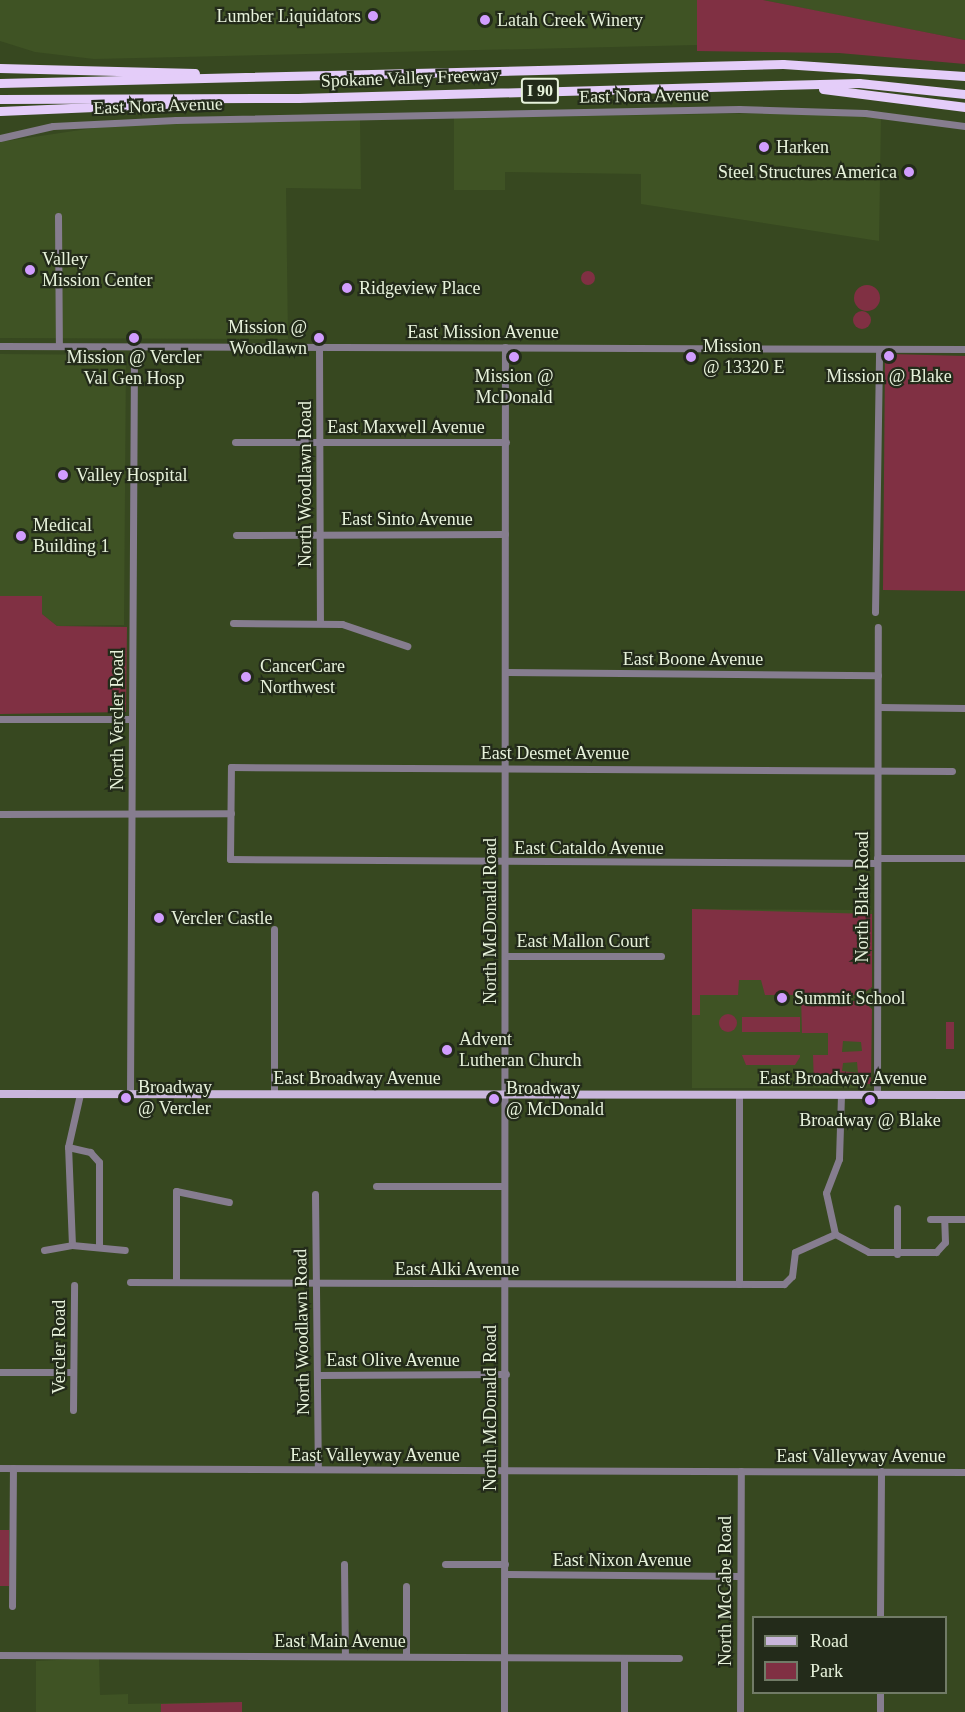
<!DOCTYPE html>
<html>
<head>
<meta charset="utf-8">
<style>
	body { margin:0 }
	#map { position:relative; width:965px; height:1712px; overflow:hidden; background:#374820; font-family:Georgia,serif }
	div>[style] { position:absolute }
	.built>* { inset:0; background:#3f5324 }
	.green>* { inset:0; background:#803043 }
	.round { border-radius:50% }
	.minor>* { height:7px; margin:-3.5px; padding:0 3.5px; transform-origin:3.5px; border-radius:3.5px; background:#867d8f }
	.major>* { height:8px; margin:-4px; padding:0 4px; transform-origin:4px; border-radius:4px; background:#c9b6db }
	.highway>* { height:9px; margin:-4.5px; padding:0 4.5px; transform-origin:4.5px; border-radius:4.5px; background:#e4cdf9 }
	.dots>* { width:16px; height:16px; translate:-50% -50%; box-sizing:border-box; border:3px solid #232b1a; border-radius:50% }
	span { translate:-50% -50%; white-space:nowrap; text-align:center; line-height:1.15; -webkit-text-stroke:4.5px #232b1a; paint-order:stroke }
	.shield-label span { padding:2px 4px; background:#232b1a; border:2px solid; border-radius:4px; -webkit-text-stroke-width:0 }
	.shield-label { font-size:16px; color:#e7f2db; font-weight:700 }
	.poi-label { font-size:18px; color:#e7f2db }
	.right { translate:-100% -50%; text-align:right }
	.left { translate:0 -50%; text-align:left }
	.street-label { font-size:18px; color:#e7f2db }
	.legend { position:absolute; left:752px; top:1616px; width:195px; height:78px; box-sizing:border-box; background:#232b1a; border:2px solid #717b67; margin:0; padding:8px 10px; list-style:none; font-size:18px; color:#e7f2db }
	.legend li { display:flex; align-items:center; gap:12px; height:30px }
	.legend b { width:30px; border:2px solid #717b67 }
</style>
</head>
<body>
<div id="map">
	<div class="built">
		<i style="clip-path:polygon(0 0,697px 0,697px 45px,94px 59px,35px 52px,0 41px)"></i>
		<i style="clip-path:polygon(763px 0,965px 0,965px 40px,851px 18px)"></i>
		<i style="clip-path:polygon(786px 113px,881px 118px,879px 241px,641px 204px,641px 174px,505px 172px,505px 190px,454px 190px,454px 118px)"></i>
		<i style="clip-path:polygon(360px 118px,361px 189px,286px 188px,288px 339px,0 338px,0 142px,107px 126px)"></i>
		<i style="clip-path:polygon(0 354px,126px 355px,124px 625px,57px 626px,42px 614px,42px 596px,0 596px)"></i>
		<i style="clip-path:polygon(692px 909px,872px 910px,871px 1088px,692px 1088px)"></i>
		<i style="clip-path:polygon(99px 1658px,100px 1695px,128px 1694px,128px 1704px,242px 1702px,242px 1712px,36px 1712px,36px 1661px)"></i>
	</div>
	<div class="green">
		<i style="clip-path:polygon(697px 0,763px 0,965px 40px,965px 64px,839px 53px,697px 51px)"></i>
		<i class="round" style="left:581px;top:271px;width:14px;height:14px"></i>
		<i class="round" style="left:854px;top:285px;width:26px;height:26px"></i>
		<i class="round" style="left:853px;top:311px;width:18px;height:18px"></i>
		<i style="clip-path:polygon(890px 354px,965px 356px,965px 591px,883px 590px,885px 359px)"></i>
		<i style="clip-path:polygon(0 596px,42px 596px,42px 614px,57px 626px,127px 627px,126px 712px,0 714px)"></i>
		<i style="clip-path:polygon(evenodd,692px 909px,872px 914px,872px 987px,861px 995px,829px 995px,829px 1001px,862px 1001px,872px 1009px,871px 1084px,814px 1084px,813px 1055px,828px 1055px,828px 1033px,802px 1033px,801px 995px,765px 995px,761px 980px,739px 980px,738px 995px,700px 995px,700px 1015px,692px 1015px,692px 909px,843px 1041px,861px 1042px,862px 1051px,842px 1052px,843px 1041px,692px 909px,857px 1062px,858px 1073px,842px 1071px,843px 1063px,857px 1062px)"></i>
		<i class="round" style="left:719px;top:1014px;width:18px;height:18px"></i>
		<i style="clip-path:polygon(742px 1017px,800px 1017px,800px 1032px,742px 1032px)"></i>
		<i style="clip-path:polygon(946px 1022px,954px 1022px,954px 1049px,946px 1049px)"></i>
		<i style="clip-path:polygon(742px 1055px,800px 1055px,800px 1057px,795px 1065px,746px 1065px)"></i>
		<i style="clip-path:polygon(0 1530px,9px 1530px,9px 1586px,0 1586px)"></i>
		<i style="clip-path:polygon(242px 1702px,242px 1712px,161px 1712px,161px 1704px)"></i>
	</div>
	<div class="minor">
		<i style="left:0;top:138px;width:54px;rotate:-12.8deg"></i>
		<i style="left:53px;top:126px;width:123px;rotate:-2.8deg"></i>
		<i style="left:176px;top:120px;width:563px;rotate:-1.12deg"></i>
		<i style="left:739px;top:109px;width:126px;rotate:1.8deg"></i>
		<i style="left:865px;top:113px;width:101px;rotate:7.4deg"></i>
		<i style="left:58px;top:216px;width:130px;rotate:89.6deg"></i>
		<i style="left:0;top:346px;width:965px;rotate:0.18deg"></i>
		<i style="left:319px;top:347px;width:275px;rotate:89.8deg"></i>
		<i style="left:235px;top:442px;width:271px"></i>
		<i style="left:236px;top:535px;width:269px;rotate:-0.2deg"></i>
		<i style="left:875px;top:612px;width:263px;rotate:-89.1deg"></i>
		<i style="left:233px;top:623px;width:109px;rotate:0.5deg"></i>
		<i style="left:342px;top:624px;width:69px;rotate:18.7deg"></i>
		<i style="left:507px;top:672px;width:371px;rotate:0.5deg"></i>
		<i style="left:879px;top:707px;width:86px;rotate:0.7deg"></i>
		<i style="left:0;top:719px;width:132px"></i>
		<i style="left:0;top:814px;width:231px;rotate:-0.2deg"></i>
		<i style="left:877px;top:858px;width:88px"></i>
		<i style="left:877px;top:863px;width:647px;rotate:-179.65deg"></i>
		<i style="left:230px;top:859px;width:92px;rotate:-89.4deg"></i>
		<i style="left:231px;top:767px;width:721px;rotate:0.32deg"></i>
		<i style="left:274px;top:929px;width:165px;rotate:90deg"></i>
		<i style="left:505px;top:956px;width:156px"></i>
		<i style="left:130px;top:1094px;width:748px;rotate:-89.69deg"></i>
		<i style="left:841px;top:1095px;width:64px;rotate:91.8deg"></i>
		<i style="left:839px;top:1159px;width:36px;rotate:111deg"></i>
		<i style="left:826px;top:1193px;width:42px;rotate:77.6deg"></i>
		<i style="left:835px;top:1234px;width:38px;rotate:28deg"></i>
		<i style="left:869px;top:1252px;width:67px"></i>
		<i style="left:936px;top:1252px;width:13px;rotate:-48deg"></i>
		<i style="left:945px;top:1242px;width:23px;rotate:-92deg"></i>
		<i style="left:877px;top:1095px;width:468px;rotate:-89.9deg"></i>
		<i style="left:68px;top:1147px;width:23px;rotate:13deg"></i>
		<i style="left:90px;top:1152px;width:13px;rotate:48deg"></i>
		<i style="left:99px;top:1162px;width:84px;rotate:90deg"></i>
		<i style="left:376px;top:1186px;width:128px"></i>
		<i style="left:315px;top:1194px;width:275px;rotate:89.4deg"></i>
		<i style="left:897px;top:1208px;width:46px;rotate:90deg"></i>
		<i style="left:930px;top:1219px;width:35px"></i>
		<i style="left:72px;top:1245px;width:98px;rotate:-92.3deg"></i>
		<i style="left:68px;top:1147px;width:54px;rotate:-77.2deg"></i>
		<i style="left:44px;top:1250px;width:28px;rotate:-10deg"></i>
		<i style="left:72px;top:1245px;width:53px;rotate:5.4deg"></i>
		<i style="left:176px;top:1281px;width:90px;rotate:-90deg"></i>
		<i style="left:176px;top:1191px;width:54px;rotate:11.7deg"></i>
		<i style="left:130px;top:1282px;width:654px;rotate:0.18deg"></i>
		<i style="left:784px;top:1284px;width:11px;rotate:-45deg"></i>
		<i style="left:792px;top:1276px;width:24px;rotate:-83deg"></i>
		<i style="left:795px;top:1252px;width:44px;rotate:-24.2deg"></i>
		<i style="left:739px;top:1284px;width:189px;rotate:-90deg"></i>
		<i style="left:0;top:1372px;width:73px"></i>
		<i style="left:317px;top:1375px;width:189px;rotate:-0.3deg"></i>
		<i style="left:73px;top:1410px;width:125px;rotate:-89.5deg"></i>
		<i style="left:0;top:1468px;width:965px;rotate:0.24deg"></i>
		<i style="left:344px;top:1564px;width:92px;rotate:89.4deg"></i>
		<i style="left:445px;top:1564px;width:60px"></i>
		<i style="left:505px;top:1574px;width:235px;rotate:0.5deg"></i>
		<i style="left:406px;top:1586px;width:70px;rotate:90deg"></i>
		<i style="left:12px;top:1606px;width:138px;rotate:-89.6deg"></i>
		<i style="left:880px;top:1618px;width:147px;rotate:-89.6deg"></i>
		<i style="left:0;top:1655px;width:679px;rotate:0.25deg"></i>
		<i style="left:504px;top:1712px;width:1365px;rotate:-89.96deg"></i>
		<i style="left:624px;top:1712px;width:54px;rotate:-90deg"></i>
		<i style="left:740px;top:1712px;width:241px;rotate:-89.8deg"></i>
		<i style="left:880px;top:1712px;width:20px;rotate:-90deg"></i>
	</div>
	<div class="major">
		<i style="left:0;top:1094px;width:965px;rotate:0.06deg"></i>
	</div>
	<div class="highway">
		<i style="left:0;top:68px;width:195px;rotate:1.5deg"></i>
		<i style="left:0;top:83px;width:783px;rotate:-1.39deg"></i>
		<i style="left:783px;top:64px;width:182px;rotate:3.8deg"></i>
		<i style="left:823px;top:89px;width:143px;rotate:7.2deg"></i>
		<i style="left:0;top:99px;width:298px;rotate:-0.2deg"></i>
		<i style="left:298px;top:98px;width:561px;rotate:-1.53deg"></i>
		<i style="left:859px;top:83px;width:107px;rotate:5.9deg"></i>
		<i style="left:0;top:111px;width:189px;rotate:-2.4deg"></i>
	</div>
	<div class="dots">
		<i style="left:373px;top:16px;background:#d19dfe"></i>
		<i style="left:485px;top:20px;background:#d19dfe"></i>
		<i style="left:764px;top:147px;background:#d19dfe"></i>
		<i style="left:909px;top:172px;background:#d19dfe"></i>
		<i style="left:30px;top:270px;background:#d19dfe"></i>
		<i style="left:347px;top:288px;background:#d19dfe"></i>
		<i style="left:134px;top:338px;background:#d19dfe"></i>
		<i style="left:319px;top:338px;background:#d19dfe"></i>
		<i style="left:889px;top:356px;background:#d19dfe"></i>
		<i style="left:514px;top:357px;background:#d19dfe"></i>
		<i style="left:691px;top:357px;background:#d19dfe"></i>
		<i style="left:63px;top:475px;background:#d19dfe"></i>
		<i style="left:21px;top:536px;background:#d19dfe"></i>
		<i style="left:246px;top:677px;background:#d19dfe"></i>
		<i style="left:159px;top:918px;background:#d19dfe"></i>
		<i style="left:782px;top:998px;background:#d19dfe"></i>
		<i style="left:447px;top:1050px;background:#d19dfe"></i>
		<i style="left:126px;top:1098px;background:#d19dfe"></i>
		<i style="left:494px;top:1099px;background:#d19dfe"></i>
		<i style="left:870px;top:1100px;background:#d19dfe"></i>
	</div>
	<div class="shield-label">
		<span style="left:540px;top:91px">I 90</span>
	</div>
	<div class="poi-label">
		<span class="right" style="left:361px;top:16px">Lumber Liquidators</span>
		<span class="left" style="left:497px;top:20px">Latah Creek Winery</span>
		<span class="left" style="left:776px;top:147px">Harken</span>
		<span class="right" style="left:897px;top:172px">Steel Structures America</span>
		<span class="left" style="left:42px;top:270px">Valley<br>Mission Center</span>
		<span class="left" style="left:359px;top:288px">Ridgeview Place</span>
		<span class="right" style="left:307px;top:338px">Mission @<br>Woodlawn</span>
		<span class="left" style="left:703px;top:357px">Mission<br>@ 13320 E</span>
		<span style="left:134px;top:368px">Mission @ Vercler<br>Val Gen Hosp</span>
		<span style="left:889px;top:376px">Mission @ Blake</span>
		<span style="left:514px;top:387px">Mission @<br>McDonald</span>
		<span class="left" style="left:76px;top:475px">Valley Hospital</span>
		<span class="left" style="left:33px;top:536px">Medical<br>Building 1</span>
		<span class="left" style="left:260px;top:677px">CancerCare<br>Northwest</span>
		<span class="left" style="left:171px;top:918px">Vercler Castle</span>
		<span class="left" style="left:794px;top:998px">Summit School</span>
		<span class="left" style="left:459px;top:1050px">Advent<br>Lutheran Church</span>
		<span class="left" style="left:138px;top:1098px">Broadway<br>@ Vercler</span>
		<span class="left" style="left:506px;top:1099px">Broadway<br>@ McDonald</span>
		<span style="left:870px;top:1120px">Broadway @ Blake</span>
	</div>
	<div class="street-label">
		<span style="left:410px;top:78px;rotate:-2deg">Spokane Valley Freeway</span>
		<span style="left:644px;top:96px;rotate:-1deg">East Nora Avenue</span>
		<span style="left:158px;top:106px;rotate:-2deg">East Nora Avenue</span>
		<span style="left:483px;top:332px">East Mission Avenue</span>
		<span style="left:406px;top:427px">East Maxwell Avenue</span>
		<span style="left:305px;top:484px;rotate:-90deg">North Woodlawn Road</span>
		<span style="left:407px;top:519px">East Sinto Avenue</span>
		<span style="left:693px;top:659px">East Boone Avenue</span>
		<span style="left:117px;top:720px;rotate:-90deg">North Vercler Road</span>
		<span style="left:555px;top:753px">East Desmet Avenue</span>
		<span style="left:589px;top:848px">East Cataldo Avenue</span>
		<span style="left:862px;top:897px;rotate:-90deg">North Blake Road</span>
		<span style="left:490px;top:921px;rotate:-90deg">North McDonald Road</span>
		<span style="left:583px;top:941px">East Mallon Court</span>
		<span style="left:357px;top:1078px">East Broadway Avenue</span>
		<span style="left:843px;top:1078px">East Broadway Avenue</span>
		<span style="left:457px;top:1269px">East Alki Avenue</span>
		<span style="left:302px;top:1332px;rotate:-91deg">North Woodlawn Road</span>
		<span style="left:59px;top:1347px;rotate:-90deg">Vercler Road</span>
		<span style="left:393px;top:1360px">East Olive Avenue</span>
		<span style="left:490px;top:1408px;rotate:-90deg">North McDonald Road</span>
		<span style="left:375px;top:1455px">East Valleyway Avenue</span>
		<span style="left:861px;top:1456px">East Valleyway Avenue</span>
		<span style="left:622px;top:1560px">East Nixon Avenue</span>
		<span style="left:725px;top:1591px;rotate:-90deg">North McCabe Road</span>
		<span style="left:340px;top:1641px">East Main Avenue</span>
	</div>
	<ul class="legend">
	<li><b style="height:8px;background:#c9b6db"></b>Road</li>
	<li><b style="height:16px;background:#803043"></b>Park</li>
	</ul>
</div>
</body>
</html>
